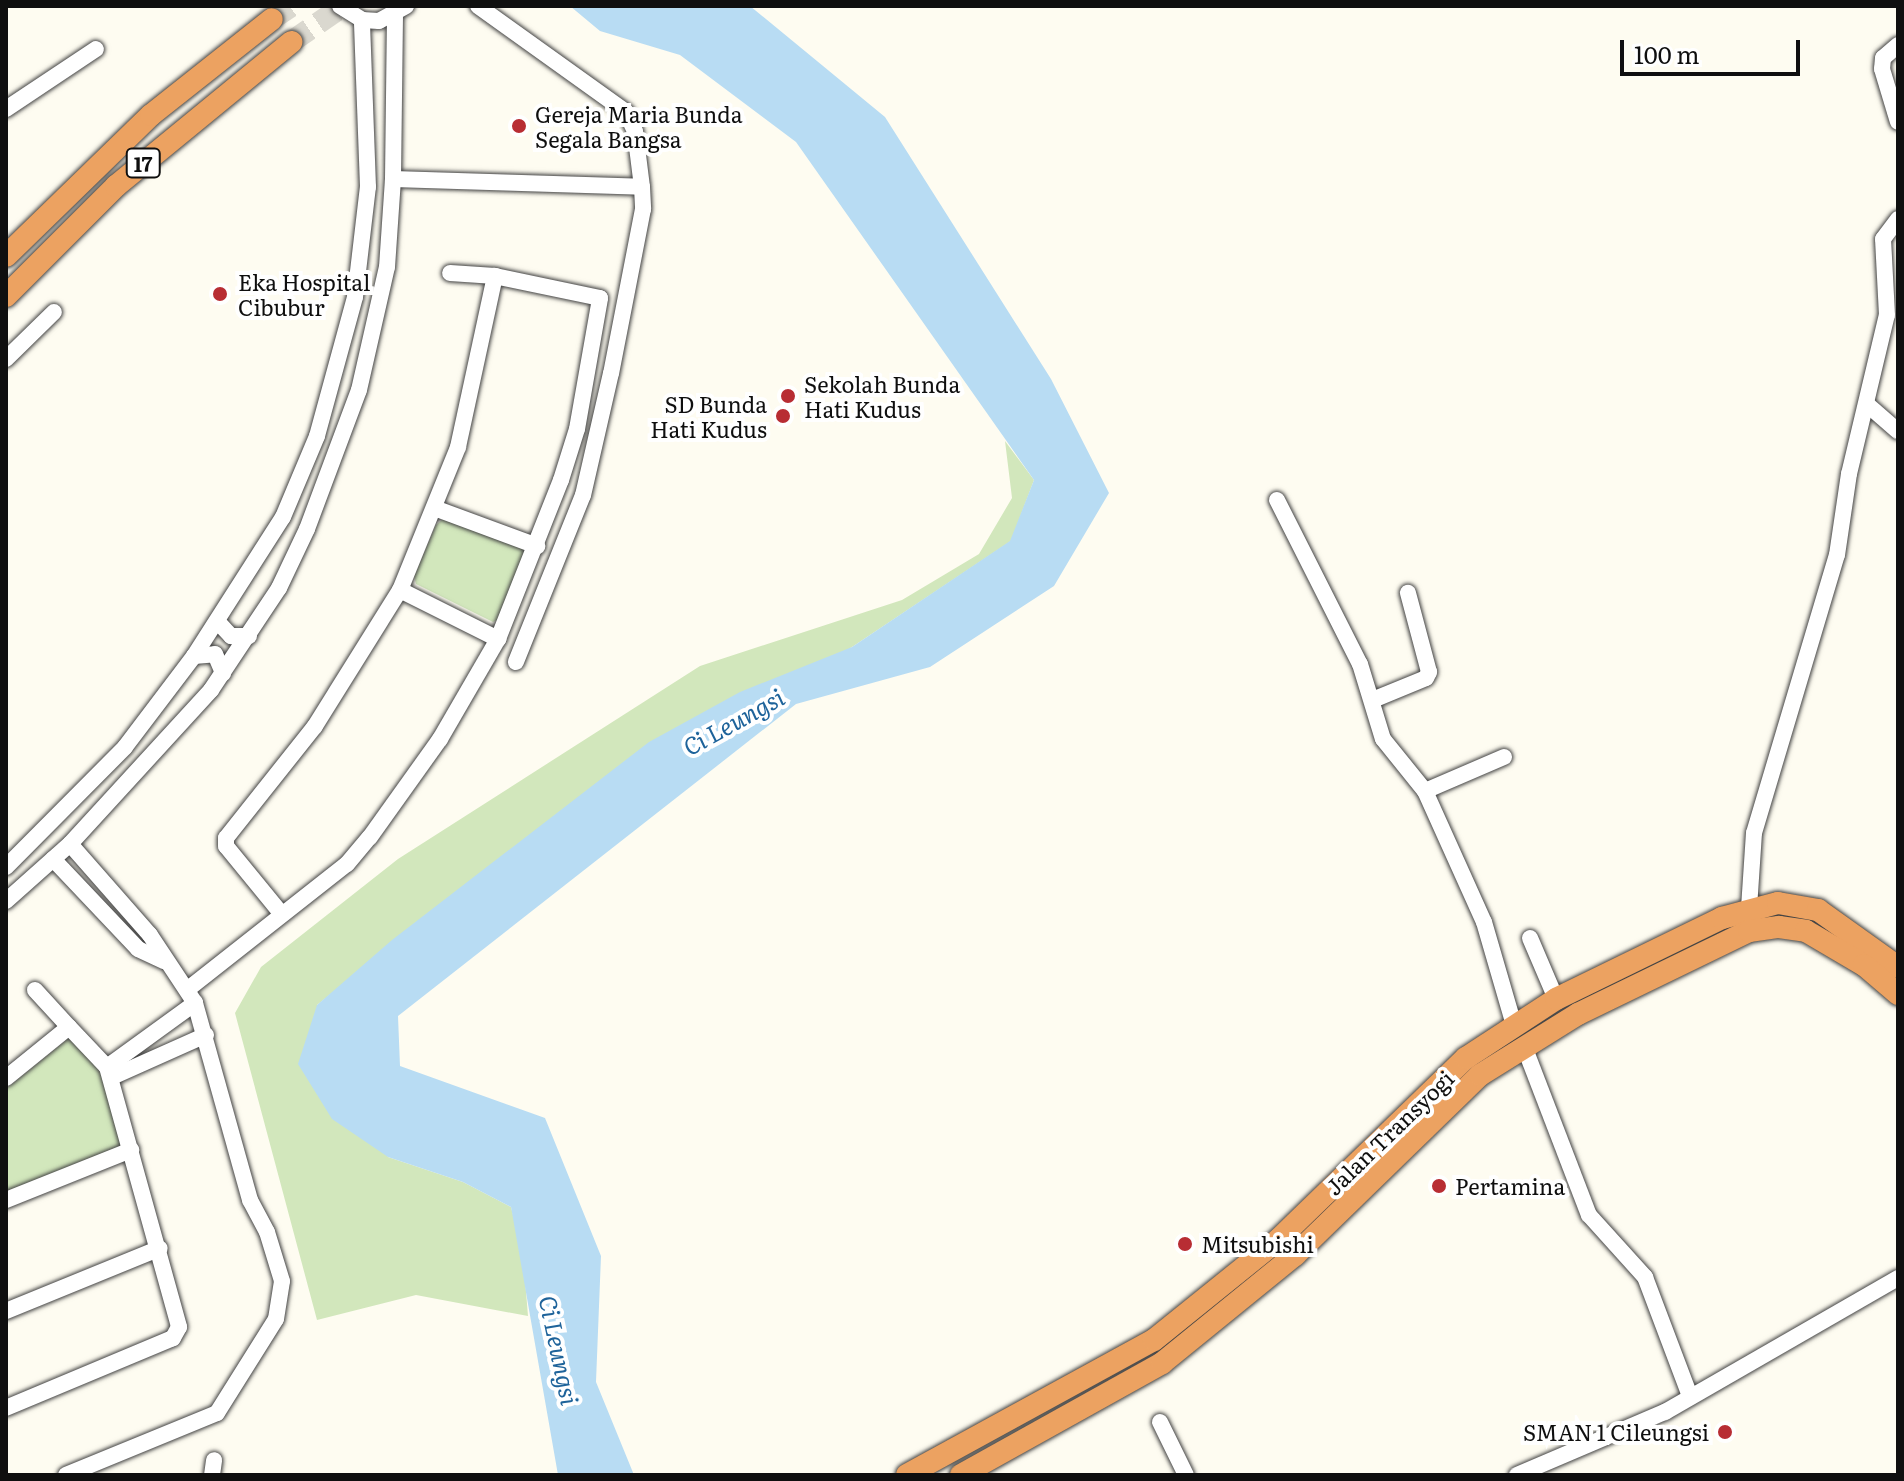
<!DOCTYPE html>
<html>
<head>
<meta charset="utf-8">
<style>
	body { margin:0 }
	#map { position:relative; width:1904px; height:1481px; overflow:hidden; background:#fefcf1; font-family:Literata,serif }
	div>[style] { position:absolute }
	.green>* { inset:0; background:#d2e7bc }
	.water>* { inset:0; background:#b8dcf3 }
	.highway-tunnel>* { height:22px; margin-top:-11px; transform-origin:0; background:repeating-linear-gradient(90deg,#dad8cf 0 22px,transparent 0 33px) }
	.roads { filter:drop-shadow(0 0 2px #424242) drop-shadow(0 0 2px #424242) }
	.minor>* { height:16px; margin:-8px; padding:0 8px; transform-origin:8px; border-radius:8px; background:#fff }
	.highway>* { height:22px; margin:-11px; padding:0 11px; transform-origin:11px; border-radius:11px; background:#eca261 }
	.dots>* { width:22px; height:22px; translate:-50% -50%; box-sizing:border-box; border:4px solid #fff; border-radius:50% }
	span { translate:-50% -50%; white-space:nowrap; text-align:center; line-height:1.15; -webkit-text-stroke:8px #fff; paint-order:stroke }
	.shield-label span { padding:2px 6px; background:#fff; border:2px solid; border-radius:6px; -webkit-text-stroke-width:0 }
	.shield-label { font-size:20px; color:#0f0f0f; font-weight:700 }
	.poi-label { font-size:22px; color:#0f0f0f }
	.left { translate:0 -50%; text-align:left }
	.right { translate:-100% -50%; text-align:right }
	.street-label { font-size:22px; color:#0f0f0f }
	.water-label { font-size:24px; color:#1e639a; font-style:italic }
	.frame { position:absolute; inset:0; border:8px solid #0f0f0f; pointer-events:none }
	.scale { position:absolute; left:1620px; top:40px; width:180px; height:36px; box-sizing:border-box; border:4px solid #0f0f0f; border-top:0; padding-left:10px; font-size:24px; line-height:28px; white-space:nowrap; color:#0f0f0f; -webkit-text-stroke:6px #fff; paint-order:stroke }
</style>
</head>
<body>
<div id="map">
	<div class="green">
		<i style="clip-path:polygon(1005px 441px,1034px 480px,1011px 541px,852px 647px,481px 873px,317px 1005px,388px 1157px,463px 1182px,511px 1207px,523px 1254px,528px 1316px,416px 1295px,317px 1320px,235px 1013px,261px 967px,398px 859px,700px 666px,902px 600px,979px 554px,1012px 498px)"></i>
		<i style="clip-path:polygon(443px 519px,529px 551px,501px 618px,493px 622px,416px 584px,414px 576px,436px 525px)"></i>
		<i style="clip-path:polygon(70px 1037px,103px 1066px,126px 1147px,6px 1198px,6px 1089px)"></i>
	</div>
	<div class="water">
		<i style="clip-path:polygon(570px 6px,750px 6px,885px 117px,1051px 379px,1109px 493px,1054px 586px,930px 667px,796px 704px,398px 1016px,400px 1066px,545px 1118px,601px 1256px,596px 1382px,634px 1475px,558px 1475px,511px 1207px,463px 1182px,388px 1157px,332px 1119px,298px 1064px,317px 1005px,392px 940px,649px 742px,740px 692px,852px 647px,1010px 541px,1034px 480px,796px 142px,680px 55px,600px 31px)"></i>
	</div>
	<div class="highway-tunnel">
		<i style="left:272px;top:19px;width:23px;rotate:-34deg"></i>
		<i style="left:291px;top:42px;width:63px;rotate:-34.7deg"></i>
	</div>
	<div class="roads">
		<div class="minor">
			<i style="left:340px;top:6px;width:26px;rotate:32deg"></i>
			<i style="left:362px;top:20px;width:17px;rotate:3deg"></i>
			<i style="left:379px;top:21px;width:31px;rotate:-29deg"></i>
			<i style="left:478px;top:6px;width:182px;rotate:35.6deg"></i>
			<i style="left:626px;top:112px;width:21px;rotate:65deg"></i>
			<i style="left:635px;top:131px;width:56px;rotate:82.9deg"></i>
			<i style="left:642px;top:187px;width:22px;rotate:87deg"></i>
			<i style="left:643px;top:209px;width:167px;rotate:101deg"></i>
			<i style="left:611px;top:373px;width:125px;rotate:102.9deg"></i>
			<i style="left:583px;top:495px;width:180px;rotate:111.9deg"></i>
			<i style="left:1898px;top:45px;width:20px;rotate:139deg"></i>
			<i style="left:1883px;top:58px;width:11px;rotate:95deg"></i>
			<i style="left:1882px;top:69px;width:55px;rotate:73.2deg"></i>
			<i style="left:6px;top:109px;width:108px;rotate:-33.7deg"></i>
			<i style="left:393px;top:179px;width:249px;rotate:1.8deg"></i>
			<i style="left:6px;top:359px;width:67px;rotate:-44.4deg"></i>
			<i style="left:1869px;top:406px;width:38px;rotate:41deg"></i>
			<i style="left:1277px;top:500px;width:184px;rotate:63.2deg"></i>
			<i style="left:1360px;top:664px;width:78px;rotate:73deg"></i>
			<i style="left:1383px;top:739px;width:67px;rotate:51.1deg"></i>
			<i style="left:1425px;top:791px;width:144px;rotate:65.8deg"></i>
			<i style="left:1484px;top:922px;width:107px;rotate:73.8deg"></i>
			<i style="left:437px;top:509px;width:107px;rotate:20.3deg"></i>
			<i style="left:400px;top:590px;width:110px;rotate:26.6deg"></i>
			<i style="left:217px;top:621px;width:21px;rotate:47deg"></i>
			<i style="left:231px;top:636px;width:18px"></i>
			<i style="left:194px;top:656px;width:21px;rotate:-5deg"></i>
			<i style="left:215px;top:654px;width:21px;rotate:67deg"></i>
			<i style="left:1375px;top:699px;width:55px;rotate:-22.4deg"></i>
			<i style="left:1426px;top:678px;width:7px;rotate:-63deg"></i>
			<i style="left:1429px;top:672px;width:82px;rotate:-104.9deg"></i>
			<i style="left:1425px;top:791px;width:86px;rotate:-23.3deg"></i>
			<i style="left:53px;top:859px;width:124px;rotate:46.6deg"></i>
			<i style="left:138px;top:949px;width:29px;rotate:25deg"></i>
			<i style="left:6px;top:867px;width:169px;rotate:-45.2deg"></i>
			<i style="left:125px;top:747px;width:114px;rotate:-52.8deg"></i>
			<i style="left:194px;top:656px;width:165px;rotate:-57.4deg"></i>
			<i style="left:283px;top:517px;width:88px;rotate:-67.2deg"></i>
			<i style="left:317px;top:436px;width:144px;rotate:-74.7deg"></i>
			<i style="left:355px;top:297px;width:111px;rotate:-83.3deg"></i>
			<i style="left:368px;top:187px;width:167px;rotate:-92.1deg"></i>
			<i style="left:6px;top:901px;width:86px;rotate:-41.7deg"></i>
			<i style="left:70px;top:844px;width:209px;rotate:-47.5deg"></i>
			<i style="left:211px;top:690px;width:123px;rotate:-56.3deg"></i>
			<i style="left:279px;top:588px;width:65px;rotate:-64.6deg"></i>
			<i style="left:307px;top:529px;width:148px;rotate:-69.5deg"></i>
			<i style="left:359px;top:390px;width:126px;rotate:-77.2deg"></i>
			<i style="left:387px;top:267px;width:88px;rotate:-86.1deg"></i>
			<i style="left:393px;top:179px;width:163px;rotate:-89.3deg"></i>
			<i style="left:1749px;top:908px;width:75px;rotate:-86.2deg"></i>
			<i style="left:1754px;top:833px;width:290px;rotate:-73.4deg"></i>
			<i style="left:1837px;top:555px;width:82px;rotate:-81.6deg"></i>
			<i style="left:1849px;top:474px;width:163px;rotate:-76.6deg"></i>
			<i style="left:1887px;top:315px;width:76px;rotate:-93deg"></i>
			<i style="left:1883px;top:239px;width:25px;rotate:-53deg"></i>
			<i style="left:280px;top:912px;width:85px;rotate:-129.3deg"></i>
			<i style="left:226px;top:846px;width:8px;rotate:-90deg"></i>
			<i style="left:226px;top:838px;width:143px;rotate:-51.5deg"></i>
			<i style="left:315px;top:726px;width:160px;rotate:-58deg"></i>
			<i style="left:400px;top:590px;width:154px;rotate:-67.9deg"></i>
			<i style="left:458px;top:447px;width:175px;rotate:-77.8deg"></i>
			<i style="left:1530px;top:938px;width:66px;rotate:66.9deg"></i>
			<i style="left:188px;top:989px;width:202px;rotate:-38.2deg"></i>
			<i style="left:347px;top:864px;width:35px;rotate:-50deg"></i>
			<i style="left:370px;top:837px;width:120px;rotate:-54.5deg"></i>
			<i style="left:440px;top:739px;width:116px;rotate:-59.9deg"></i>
			<i style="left:498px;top:639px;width:171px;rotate:-68.4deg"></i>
			<i style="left:561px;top:480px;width:53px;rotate:-72.6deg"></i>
			<i style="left:577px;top:429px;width:133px;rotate:-80deg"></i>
			<i style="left:600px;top:298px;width:107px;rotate:-168.2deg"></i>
			<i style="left:495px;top:276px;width:45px;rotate:-176.2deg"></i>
			<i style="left:35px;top:990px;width:50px;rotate:47.4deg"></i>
			<i style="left:1524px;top:1046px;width:181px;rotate:69deg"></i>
			<i style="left:1589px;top:1215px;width:84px;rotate:47.9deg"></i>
			<i style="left:1645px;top:1277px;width:127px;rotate:69.3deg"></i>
			<i style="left:107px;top:1067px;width:109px;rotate:-36deg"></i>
			<i style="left:112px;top:1077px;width:103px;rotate:-24.1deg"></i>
			<i style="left:6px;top:1078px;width:81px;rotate:-39deg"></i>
			<i style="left:69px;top:1027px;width:55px;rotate:46.5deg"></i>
			<i style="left:107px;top:1067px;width:270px;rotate:74.5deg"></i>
			<i style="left:179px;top:1327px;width:13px;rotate:119deg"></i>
			<i style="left:173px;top:1338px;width:181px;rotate:157.3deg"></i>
			<i style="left:6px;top:1200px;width:135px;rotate:-21.8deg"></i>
			<i style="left:6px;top:1311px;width:166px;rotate:-22.2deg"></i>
			<i style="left:1160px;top:1422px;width:59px;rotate:63.9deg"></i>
			<i style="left:66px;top:1475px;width:163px;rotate:-22.3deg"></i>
			<i style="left:217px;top:1413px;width:111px;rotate:-57.9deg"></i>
			<i style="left:276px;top:1319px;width:38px;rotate:-81deg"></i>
			<i style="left:282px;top:1281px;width:51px;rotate:-107deg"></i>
			<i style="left:267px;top:1232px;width:36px;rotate:-118deg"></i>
			<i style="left:250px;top:1200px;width:205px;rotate:-105.6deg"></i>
			<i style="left:195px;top:1003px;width:82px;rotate:-123.5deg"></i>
			<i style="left:150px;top:935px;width:121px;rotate:-131.3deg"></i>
			<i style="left:212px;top:1475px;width:15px;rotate:-82deg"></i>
			<i style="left:1517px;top:1475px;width:161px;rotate:-23.1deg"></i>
			<i style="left:1665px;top:1412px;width:269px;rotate:-29.9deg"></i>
		</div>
		<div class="highway">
			<i style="left:6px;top:256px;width:202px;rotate:-44.2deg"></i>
			<i style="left:151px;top:115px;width:154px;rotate:-38.4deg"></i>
			<i style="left:6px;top:296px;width:156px;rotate:-45deg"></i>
			<i style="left:116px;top:186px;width:227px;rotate:-39.4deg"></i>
			<i style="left:907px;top:1475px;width:281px;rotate:-28.7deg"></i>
			<i style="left:1154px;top:1340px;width:161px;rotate:-38.9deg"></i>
			<i style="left:1279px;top:1239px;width:260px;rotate:-44.1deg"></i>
			<i style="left:1466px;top:1058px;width:108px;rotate:-33.2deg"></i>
			<i style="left:1556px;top:999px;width:185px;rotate:-26deg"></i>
			<i style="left:1722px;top:918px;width:58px;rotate:-15deg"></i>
			<i style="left:1778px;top:903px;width:41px;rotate:9.9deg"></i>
			<i style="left:1818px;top:910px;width:98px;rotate:35.5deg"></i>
			<i style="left:961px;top:1475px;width:230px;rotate:-29.1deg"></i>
			<i style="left:1162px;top:1363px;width:171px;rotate:-39.1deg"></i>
			<i style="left:1295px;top:1255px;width:258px;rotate:-44.2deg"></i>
			<i style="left:1480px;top:1075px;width:115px;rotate:-31.9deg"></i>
			<i style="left:1578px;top:1014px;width:190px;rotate:-25.9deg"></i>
			<i style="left:1749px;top:931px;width:30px;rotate:-8deg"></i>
			<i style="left:1779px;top:927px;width:27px;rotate:8deg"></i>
			<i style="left:1806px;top:931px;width:67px;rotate:30.4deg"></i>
			<i style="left:1864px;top:965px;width:45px;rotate:40.5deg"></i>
		</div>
	</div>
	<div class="dots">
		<i style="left:519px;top:126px;background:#b82d33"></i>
		<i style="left:220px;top:294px;background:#b82d33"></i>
		<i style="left:788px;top:396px;background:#b82d33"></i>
		<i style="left:783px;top:416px;background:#b82d33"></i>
		<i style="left:1439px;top:1186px;background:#b82d33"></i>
		<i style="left:1185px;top:1244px;background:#b82d33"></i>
		<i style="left:1725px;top:1432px;background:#b82d33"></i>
	</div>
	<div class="shield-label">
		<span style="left:143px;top:163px">17</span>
	</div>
	<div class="poi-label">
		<span class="left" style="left:535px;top:126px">Gereja Maria Bunda<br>Segala Bangsa</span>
		<span class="left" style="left:238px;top:294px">Eka Hospital<br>Cibubur</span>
		<span class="left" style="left:804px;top:396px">Sekolah Bunda<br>Hati Kudus</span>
		<span class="right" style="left:767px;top:416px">SD Bunda<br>Hati Kudus</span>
		<span class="left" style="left:1455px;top:1186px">Pertamina</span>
		<span class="left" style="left:1201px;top:1244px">Mitsubishi</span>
		<span class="right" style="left:1709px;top:1432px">SMAN 1 Cileungsi</span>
	</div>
	<div class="street-label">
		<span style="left:1389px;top:1132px;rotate:-44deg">Jalan Transyogi</span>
	</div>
	<div class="water-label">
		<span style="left:733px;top:721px;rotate:-29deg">Ci Leungsi</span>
		<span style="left:560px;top:1350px;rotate:78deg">Ci Leungsi</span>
	</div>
	<div class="frame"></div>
	<div class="scale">100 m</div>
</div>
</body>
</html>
